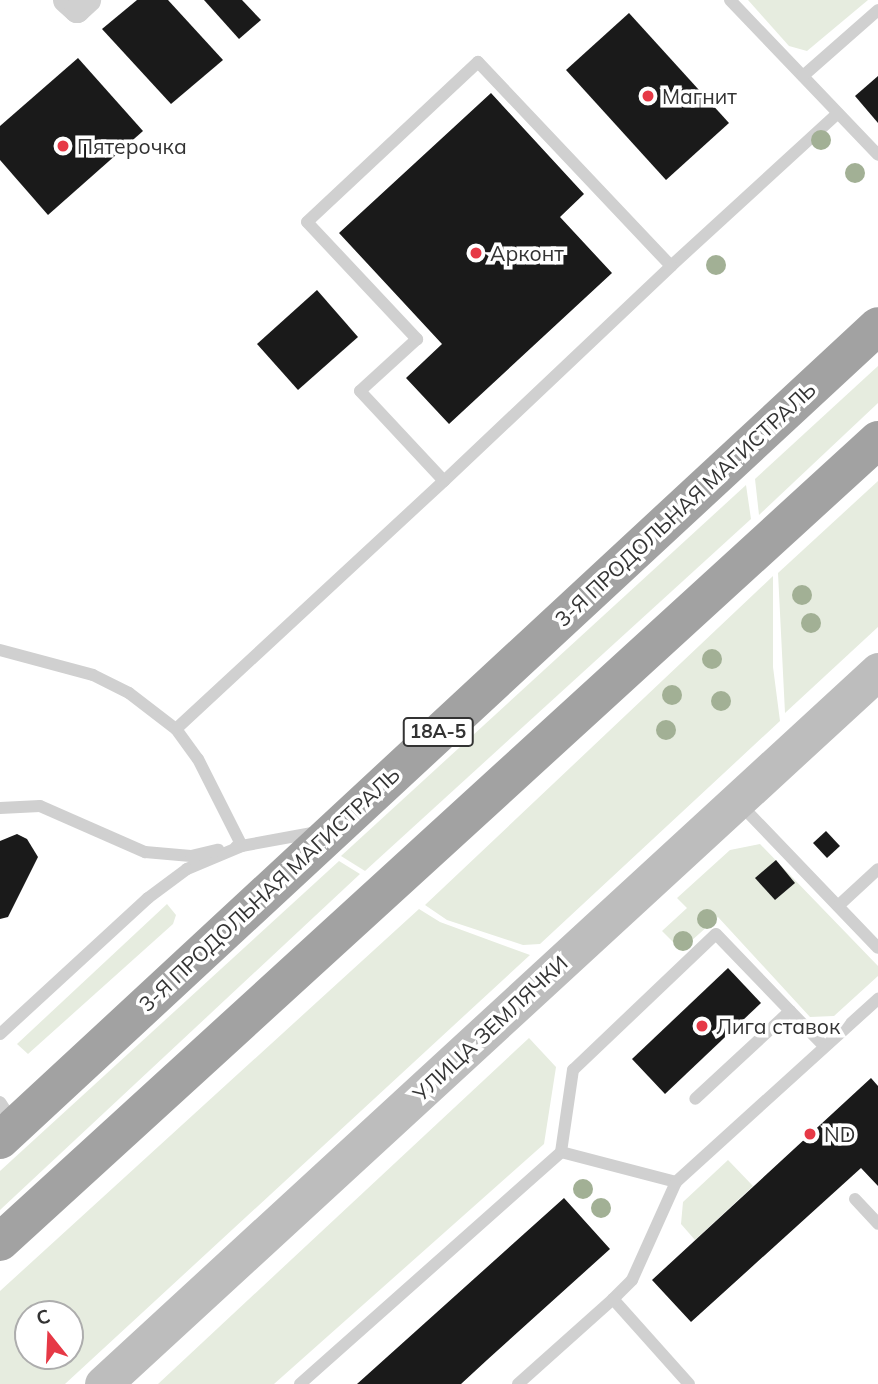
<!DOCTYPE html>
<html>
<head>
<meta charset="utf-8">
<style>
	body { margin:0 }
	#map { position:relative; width:878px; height:1384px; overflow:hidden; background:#fff; font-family:Mulish,sans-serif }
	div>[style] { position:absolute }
	.green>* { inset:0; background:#e6ecdf }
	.building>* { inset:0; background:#1a1a1a }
	.service>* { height:12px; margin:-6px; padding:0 6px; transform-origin:6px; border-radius:6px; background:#d0d0d0 }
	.minor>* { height:26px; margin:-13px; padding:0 13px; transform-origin:13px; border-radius:13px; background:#d0d0d0 }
	.secondary>* { height:37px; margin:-18.5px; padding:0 18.5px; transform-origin:18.5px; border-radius:18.5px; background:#bdbdbd }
	.trunk>* { height:38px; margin:-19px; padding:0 19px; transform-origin:19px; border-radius:19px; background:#a2a2a2 }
	.trees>* { width:20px; height:20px; margin:-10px; border-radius:50%; background:#a2b095 }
	.dots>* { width:19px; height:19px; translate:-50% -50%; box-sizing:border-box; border:4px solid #fff; border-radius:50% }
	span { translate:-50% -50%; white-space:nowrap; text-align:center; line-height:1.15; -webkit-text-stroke:7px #fff; paint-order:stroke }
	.shield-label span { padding:2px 5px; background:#fff; border:2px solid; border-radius:5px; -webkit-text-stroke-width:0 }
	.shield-label { font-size:19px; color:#333; font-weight:700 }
	.poi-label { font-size:21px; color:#333 }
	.left { translate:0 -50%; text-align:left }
	.street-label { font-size:21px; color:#333 }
	.north { position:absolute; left:14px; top:1300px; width:70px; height:70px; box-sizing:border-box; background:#fff; border:2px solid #adadad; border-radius:50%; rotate:342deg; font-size:19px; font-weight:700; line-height:28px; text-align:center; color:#333 }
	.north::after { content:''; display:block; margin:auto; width:24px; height:32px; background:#e63946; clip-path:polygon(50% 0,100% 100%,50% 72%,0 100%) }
</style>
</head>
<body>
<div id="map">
	<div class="green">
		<i style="clip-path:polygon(748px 0,868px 0,807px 51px,789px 46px)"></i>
		<i style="clip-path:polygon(878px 366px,878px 403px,759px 515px,755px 479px)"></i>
		<i style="clip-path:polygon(878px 481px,878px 627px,785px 713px,778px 573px)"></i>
		<i style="clip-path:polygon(746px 485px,751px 519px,365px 871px,341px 856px)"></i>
		<i style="clip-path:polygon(773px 576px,773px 667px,780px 721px,540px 944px,523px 945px,447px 920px,425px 905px)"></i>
		<i style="clip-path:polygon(760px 844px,878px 966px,878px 976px,834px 1016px,810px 1017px,718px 917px,681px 950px,662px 931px,687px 908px,677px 898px,730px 850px)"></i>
		<i style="clip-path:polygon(339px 861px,360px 874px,0 1210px,0 1171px)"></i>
		<i style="clip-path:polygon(167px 904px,176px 915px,173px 924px,28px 1054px,17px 1044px)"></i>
		<i style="clip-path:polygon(evenodd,419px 909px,440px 922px,530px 955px,65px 1384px,0 1384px,0 1291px,419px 909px,28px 1314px,70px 1314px,70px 1356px,28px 1356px,28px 1314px)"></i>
		<i style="clip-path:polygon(529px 1038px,556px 1067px,544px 1144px,274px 1384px,158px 1384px)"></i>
		<i style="clip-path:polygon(728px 1160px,753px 1186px,695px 1240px,681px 1224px,683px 1202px)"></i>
	</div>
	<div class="building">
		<i style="clip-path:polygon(137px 0,168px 0,223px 60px,171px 104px,102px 29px)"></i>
		<i style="clip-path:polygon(204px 0,242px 0,261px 20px,239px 39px)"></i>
		<i style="clip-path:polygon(629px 13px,729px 123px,666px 180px,566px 70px)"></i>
		<i style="clip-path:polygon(78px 58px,143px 131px,48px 215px,0 160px,0 126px)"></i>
		<i style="clip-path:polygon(878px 76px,878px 123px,855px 96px)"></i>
		<i style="clip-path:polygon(491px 93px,584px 194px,560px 217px,612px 273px,449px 424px,406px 378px,442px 344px,339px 233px)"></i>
		<i style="clip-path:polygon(317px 290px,358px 337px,298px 390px,257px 344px)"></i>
		<i style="clip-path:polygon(826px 831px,840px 846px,827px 858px,813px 843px)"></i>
		<i style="clip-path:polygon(17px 834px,27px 839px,38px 857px,8px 917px,0 919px,0 841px)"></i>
		<i style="clip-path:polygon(776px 860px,795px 883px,775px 900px,755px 878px)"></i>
		<i style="clip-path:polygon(728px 968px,761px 1003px,665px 1094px,632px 1059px)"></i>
		<i style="clip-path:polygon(871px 1078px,878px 1086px,878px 1186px,861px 1168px,691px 1322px,652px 1280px)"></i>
		<i style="clip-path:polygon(564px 1198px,610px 1249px,487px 1360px,461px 1384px,357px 1384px)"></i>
	</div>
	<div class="service">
		<i style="left:730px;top:0;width:214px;rotate:46.3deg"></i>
		<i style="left:803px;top:76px;width:100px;rotate:-41.3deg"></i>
		<i style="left:671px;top:266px;width:226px;rotate:-42.5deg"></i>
		<i style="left:0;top:650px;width:96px;rotate:15deg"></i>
		<i style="left:93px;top:675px;width:40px;rotate:26.6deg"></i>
		<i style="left:129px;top:693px;width:59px;rotate:37.5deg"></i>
		<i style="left:176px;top:729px;width:37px;rotate:54deg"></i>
		<i style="left:198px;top:759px;width:97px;rotate:63.2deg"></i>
		<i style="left:242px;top:846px;width:60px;rotate:157.3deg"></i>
		<i style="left:187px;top:869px;width:49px;rotate:143.4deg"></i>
		<i style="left:148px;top:898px;width:201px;rotate:137.4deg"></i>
		<i style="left:176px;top:729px;width:365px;rotate:-42.8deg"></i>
		<i style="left:444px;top:481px;width:313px;rotate:-43.4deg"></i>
		<i style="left:671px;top:266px;width:281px;rotate:-133.4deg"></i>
		<i style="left:478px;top:62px;width:234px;rotate:136.9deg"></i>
		<i style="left:307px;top:222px;width:161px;rotate:46.8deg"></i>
		<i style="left:417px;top:339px;width:77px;rotate:137.6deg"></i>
		<i style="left:360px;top:391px;width:123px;rotate:47deg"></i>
		<i style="left:738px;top:802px;width:202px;rotate:46.2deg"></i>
		<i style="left:0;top:808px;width:40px;rotate:-2.9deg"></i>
		<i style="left:40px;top:806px;width:115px;rotate:23.7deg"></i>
		<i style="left:145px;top:852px;width:46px;rotate:5deg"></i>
		<i style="left:191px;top:856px;width:28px;rotate:-13deg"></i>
		<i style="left:236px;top:847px;width:83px;rotate:-10.4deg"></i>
		<i style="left:838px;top:906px;width:54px;rotate:-42.8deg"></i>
		<i style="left:790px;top:1011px;width:49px;rotate:45.8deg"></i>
		<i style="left:0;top:1102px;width:24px;rotate:57deg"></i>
		<i style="left:561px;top:1152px;width:83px;rotate:-81.7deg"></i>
		<i style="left:573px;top:1070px;width:197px;rotate:-43.6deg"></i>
		<i style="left:716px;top:934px;width:107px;rotate:46.1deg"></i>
		<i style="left:790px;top:1011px;width:129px;rotate:137.2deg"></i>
		<i style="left:855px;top:1199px;width:34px;rotate:47deg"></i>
		<i style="left:613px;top:1299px;width:27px;rotate:-45deg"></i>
		<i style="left:632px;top:1280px;width:107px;rotate:-65.8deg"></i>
		<i style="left:300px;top:1384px;width:349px;rotate:-41.6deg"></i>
		<i style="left:561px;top:1152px;width:119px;rotate:14.6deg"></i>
		<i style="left:676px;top:1182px;width:273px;rotate:-42.2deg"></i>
		<i style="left:518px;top:1384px;width:127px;rotate:-41.8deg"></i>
		<i style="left:613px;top:1299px;width:114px;rotate:48.2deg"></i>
	</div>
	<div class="minor">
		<i style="left:66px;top:0;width:15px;rotate:42deg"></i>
		<i style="left:77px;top:10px;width:15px;rotate:-42deg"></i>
	</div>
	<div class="secondary">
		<i style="left:103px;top:1384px;width:1053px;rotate:-42.61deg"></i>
	</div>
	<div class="trunk">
		<i style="left:0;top:1140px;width:1197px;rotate:-42.83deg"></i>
		<i style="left:0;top:1242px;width:1189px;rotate:-42.41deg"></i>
	</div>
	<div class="trees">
		<i style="left:821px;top:140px"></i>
		<i style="left:855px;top:173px"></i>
		<i style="left:716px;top:265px"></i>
		<i style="left:802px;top:595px"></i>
		<i style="left:811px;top:623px"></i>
		<i style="left:712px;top:659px"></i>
		<i style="left:672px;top:695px"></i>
		<i style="left:721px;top:701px"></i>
		<i style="left:666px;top:730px"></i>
		<i style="left:707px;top:919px"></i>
		<i style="left:683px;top:941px"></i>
		<i style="left:583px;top:1189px"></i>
		<i style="left:601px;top:1208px"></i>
	</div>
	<div class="dots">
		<i style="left:648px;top:96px;background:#e63946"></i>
		<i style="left:63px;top:146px;background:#e63946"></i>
		<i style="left:476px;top:253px;background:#e63946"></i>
		<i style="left:702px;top:1026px;background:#e63946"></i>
		<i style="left:810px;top:1134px;background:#e63946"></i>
	</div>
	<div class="shield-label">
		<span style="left:438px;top:732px">18А-5</span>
	</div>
	<div class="poi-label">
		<span class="left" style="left:662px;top:96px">Магнит</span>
		<span class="left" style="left:77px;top:146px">Пятерочка</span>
		<span class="left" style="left:490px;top:253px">Арконт</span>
		<span class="left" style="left:716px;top:1026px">Лига ставок</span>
		<span class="left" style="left:824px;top:1134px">ND</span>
	</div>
	<div class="street-label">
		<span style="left:685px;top:504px;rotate:-43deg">3-Я ПРОДОЛЬНАЯ МАГИСТРАЛЬ</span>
		<span style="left:269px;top:889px;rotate:-43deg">3-Я ПРОДОЛЬНАЯ МАГИСТРАЛЬ</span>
		<span style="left:490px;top:1028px;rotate:-43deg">УЛИЦА ЗЕМЛЯЧКИ</span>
	</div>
	<div class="north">С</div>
</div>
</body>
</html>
